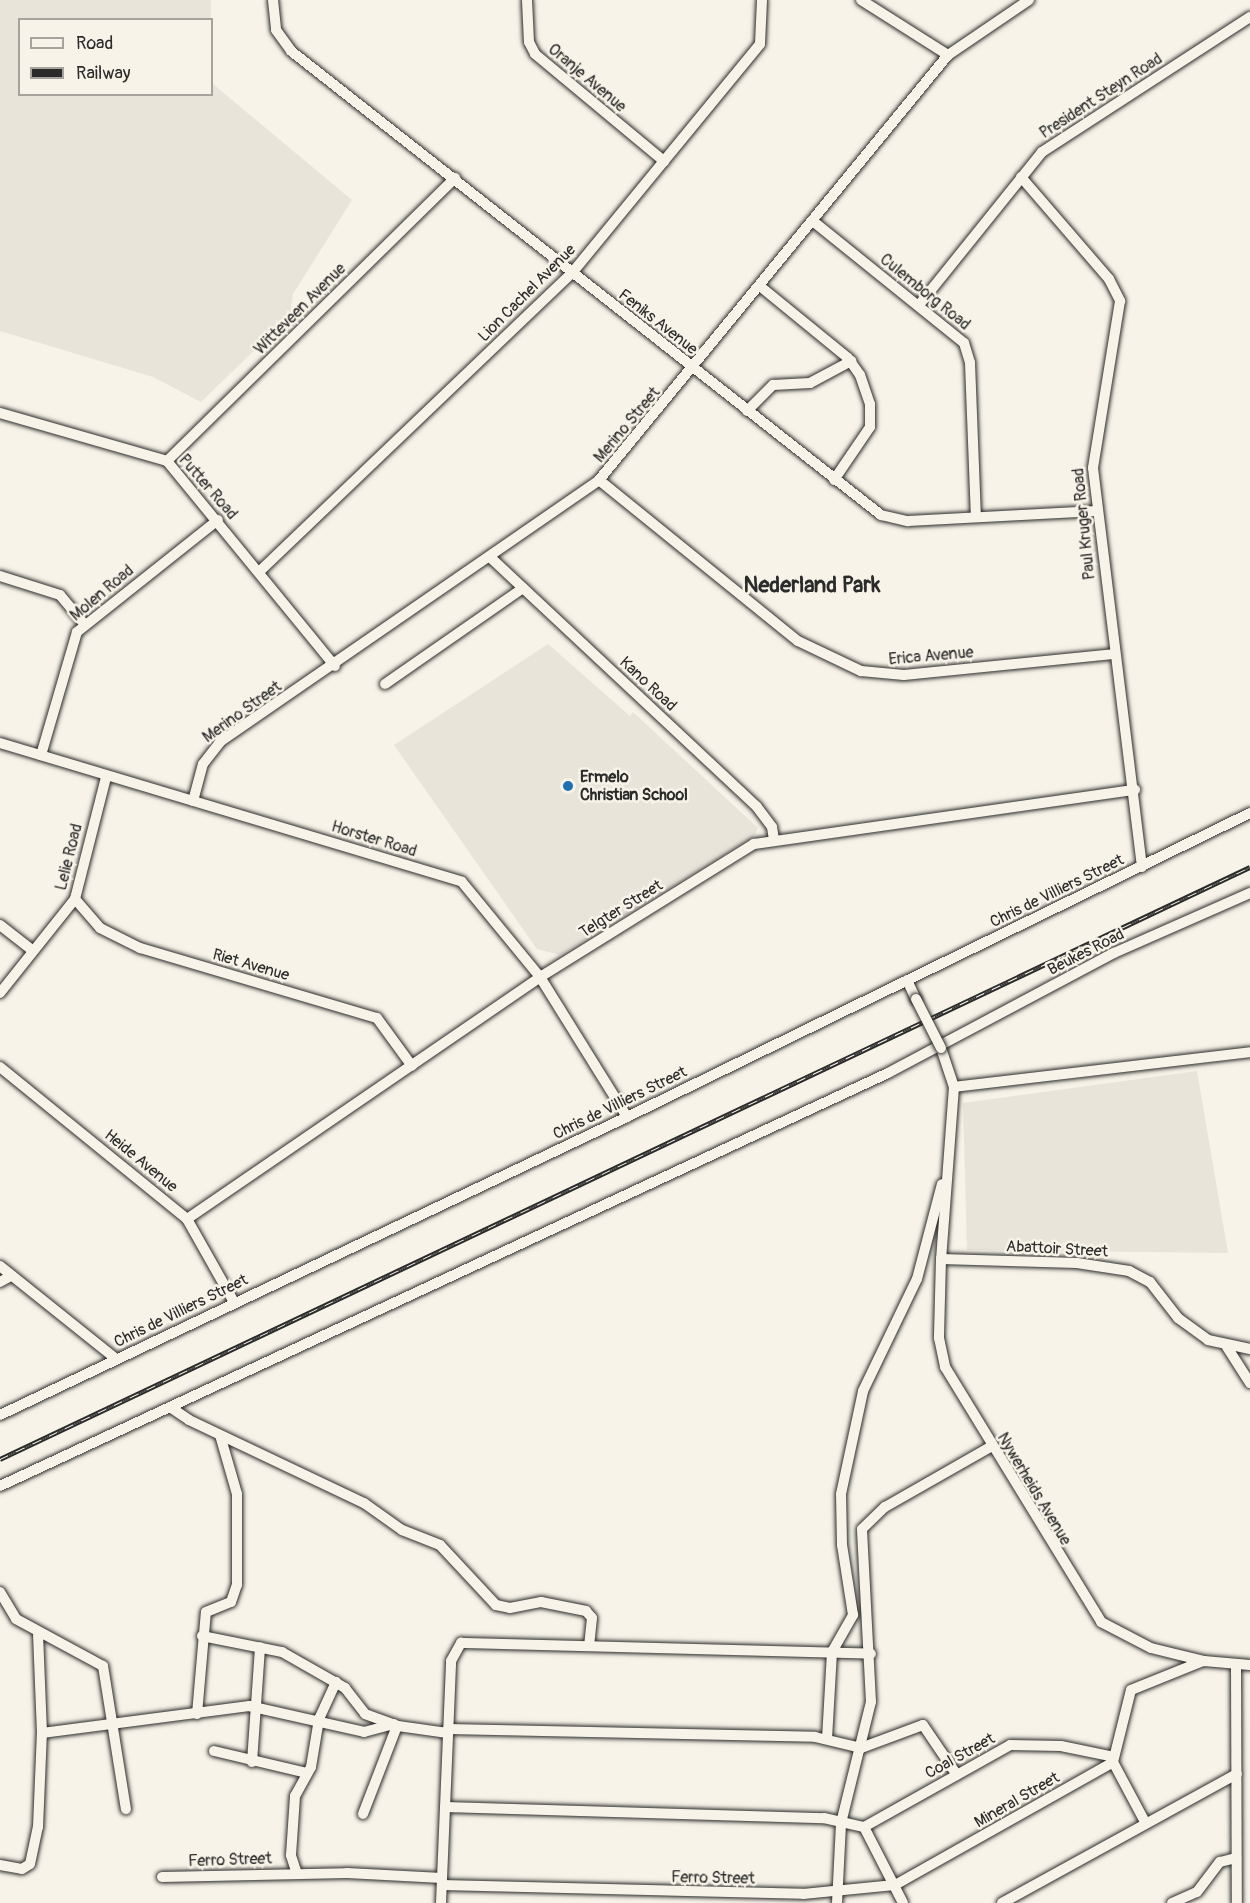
<!DOCTYPE html>
<html>
<head>
<meta charset="utf-8">
<style>
	body { margin:0 }
	#map { position:relative; width:1250px; height:1903px; overflow:hidden; background:#f7f3e8; font-family:Pangolin,sans-serif }
	div>[style] { position:absolute }
	.built>* { inset:0; background:#e8e4da }
	.roads { filter:drop-shadow(0 0 2px #2b2b2b) drop-shadow(0 0 2px #2b2b2b) }
	.street>* { height:10px; margin:-5px; padding:0 5px; transform-origin:5px; border-radius:5px; background:#f7f3e8 }
	.rail>* { height:5px; margin-top:-2.5px; transform-origin:0; background:repeating-linear-gradient(90deg,#f7f3e8 0 9px,#2b2b2b 0 18px); box-sizing:border-box; border-block:2px solid #2b2b2b }
	.bridges { filter:drop-shadow(0 0 2px #2b2b2b) drop-shadow(0 0 2px #2b2b2b) }
	.street-bridge>* { height:10px; margin:-5px; padding:0 5px; transform-origin:5px; border-radius:5px; background:#f7f3e8 }
	.dots>* { width:16px; height:16px; translate:-50% -50%; box-sizing:border-box; border:3px solid #f7f3e8; border-radius:50% }
	span { translate:-50% -50%; white-space:nowrap; text-align:center; line-height:1.15; -webkit-text-stroke:5px #f7f3e8; paint-order:stroke }
	.street-label { font-size:16px; color:#2b2b2b }
	.poi-label { font-size:16px; color:#2b2b2b; font-weight:700 }
	.left { translate:0 -50%; text-align:left }
	.district-label { font-size:22px; color:#2b2b2b; font-weight:700 }
	.legend { position:absolute; left:18px; top:18px; width:195px; height:78px; box-sizing:border-box; background:#f7f3e8; border:2px solid #a5a39c; margin:0; padding:8px 10px; list-style:none; font-size:18px; color:#2b2b2b }
	.legend li { display:flex; align-items:center; gap:12px; height:30px }
	.legend b { width:30px; border:2px solid #a5a39c }
</style>
</head>
<body>
<div id="map">
	<div class="built">
		<i style="clip-path:polygon(0 0,211px 0,211px 19px,20px 20px,20px 94px,212px 94px,212px 30px,213px 84px,352px 200px,293px 294px,290px 316px,201px 402px,153px 377px,0 331px)"></i>
		<i style="clip-path:polygon(548px 644px,630px 716px,633px 712px,758px 828px,754px 836px,560px 955px,537px 949px,394px 745px)"></i>
		<i style="clip-path:polygon(1197px 1071px,1228px 1253px,967px 1250px,963px 1103px)"></i>
	</div>
	<div class="roads">
		<div class="street">
			<i style="left:273px;top:0;width:30px;rotate:84deg"></i>
			<i style="left:276px;top:30px;width:26px;rotate:54deg"></i>
			<i style="left:291px;top:51px;width:751px;rotate:38.18deg"></i>
			<i style="left:881px;top:515px;width:28px;rotate:13deg"></i>
			<i style="left:908px;top:521px;width:189px;rotate:-3deg"></i>
			<i style="left:527px;top:0;width:42px;rotate:87.3deg"></i>
			<i style="left:529px;top:42px;width:13px;rotate:63deg"></i>
			<i style="left:535px;top:54px;width:168px;rotate:39.7deg"></i>
			<i style="left:861px;top:0;width:103px;rotate:32.3deg"></i>
			<i style="left:1021px;top:177px;width:135px;rotate:49.2deg"></i>
			<i style="left:1109px;top:279px;width:25px;rotate:63deg"></i>
			<i style="left:1120px;top:301px;width:169px;rotate:99.2deg"></i>
			<i style="left:1093px;top:468px;width:402px;rotate:83deg"></i>
			<i style="left:814px;top:222px;width:193px;rotate:38.9deg"></i>
			<i style="left:964px;top:343px;width:21px;rotate:73deg"></i>
			<i style="left:970px;top:363px;width:154px;rotate:87.8deg"></i>
			<i style="left:761px;top:287px;width:112px;rotate:39.2deg"></i>
			<i style="left:848px;top:358px;width:21px;rotate:55deg"></i>
			<i style="left:860px;top:375px;width:31px;rotate:71deg"></i>
			<i style="left:870px;top:404px;width:23px;rotate:90deg"></i>
			<i style="left:870px;top:427px;width:64px;rotate:124.2deg"></i>
			<i style="left:919px;top:305px;width:196px;rotate:-51.2deg"></i>
			<i style="left:1042px;top:152px;width:248px;rotate:-33deg"></i>
			<i style="left:747px;top:411px;width:37px;rotate:-45deg"></i>
			<i style="left:773px;top:385px;width:37px;rotate:-3deg"></i>
			<i style="left:810px;top:383px;width:47px;rotate:-28.2deg"></i>
			<i style="left:0;top:413px;width:174px;rotate:16deg"></i>
			<i style="left:167px;top:461px;width:265px;rotate:50.7deg"></i>
			<i style="left:167px;top:461px;width:404px;rotate:-44.5deg"></i>
			<i style="left:599px;top:480px;width:256px;rotate:39deg"></i>
			<i style="left:798px;top:641px;width:70px;rotate:25.5deg"></i>
			<i style="left:861px;top:671px;width:43px;rotate:5.3deg"></i>
			<i style="left:904px;top:675px;width:210px;rotate:-5.7deg"></i>
			<i style="left:491px;top:558px;width:364px;rotate:43.1deg"></i>
			<i style="left:757px;top:807px;width:25px;rotate:53deg"></i>
			<i style="left:772px;top:827px;width:12px;rotate:81deg"></i>
			<i style="left:259px;top:572px;width:433px;rotate:-43.7deg"></i>
			<i style="left:572px;top:273px;width:296px;rotate:-50.6deg"></i>
			<i style="left:760px;top:44px;width:44px;rotate:-87.4deg"></i>
			<i style="left:0;top:576px;width:63px;rotate:17.6deg"></i>
			<i style="left:60px;top:595px;width:38px;rotate:50deg"></i>
			<i style="left:385px;top:684px;width:168px;rotate:-34.8deg"></i>
			<i style="left:0;top:743px;width:482px;rotate:16.7deg"></i>
			<i style="left:462px;top:882px;width:123px;rotate:50.6deg"></i>
			<i style="left:540px;top:977px;width:165px;rotate:58.1deg"></i>
			<i style="left:41px;top:755px;width:128px;rotate:-73.7deg"></i>
			<i style="left:77px;top:632px;width:180px;rotate:-38.5deg"></i>
			<i style="left:193px;top:801px;width:38px;rotate:-75deg"></i>
			<i style="left:203px;top:764px;width:29px;rotate:-52deg"></i>
			<i style="left:221px;top:741px;width:459px;rotate:-34.6deg"></i>
			<i style="left:599px;top:480px;width:550px;rotate:-50.61deg"></i>
			<i style="left:948px;top:55px;width:98px;rotate:-34.2deg"></i>
			<i style="left:75px;top:899px;width:38px;rotate:49deg"></i>
			<i style="left:100px;top:928px;width:45px;rotate:26.6deg"></i>
			<i style="left:140px;top:948px;width:247px;rotate:16.5deg"></i>
			<i style="left:377px;top:1018px;width:59px;rotate:53.9deg"></i>
			<i style="left:0;top:925px;width:41px;rotate:38deg"></i>
			<i style="left:907px;top:980px;width:21px;rotate:65deg"></i>
			<i style="left:0;top:993px;width:120px;rotate:-51.4deg"></i>
			<i style="left:75px;top:899px;width:126px;rotate:-75.7deg"></i>
			<i style="left:941px;top:1048px;width:41px;rotate:71.6deg"></i>
			<i style="left:954px;top:1087px;width:172px;rotate:94.3deg"></i>
			<i style="left:941px;top:1259px;width:79px;rotate:91.5deg"></i>
			<i style="left:939px;top:1338px;width:30px;rotate:78deg"></i>
			<i style="left:945px;top:1367px;width:299px;rotate:58.5deg"></i>
			<i style="left:1101px;top:1622px;width:56px;rotate:27.5deg"></i>
			<i style="left:1151px;top:1648px;width:55px;rotate:13.8deg"></i>
			<i style="left:1204px;top:1661px;width:46px;rotate:5deg"></i>
			<i style="left:0;top:1067px;width:241px;rotate:39.1deg"></i>
			<i style="left:187px;top:1219px;width:95px;rotate:60.5deg"></i>
			<i style="left:954px;top:1087px;width:298px;rotate:-6.7deg"></i>
			<i style="left:187px;top:1219px;width:428px;rotate:-34.4deg"></i>
			<i style="left:540px;top:977px;width:252px;rotate:-31.9deg"></i>
			<i style="left:754px;top:844px;width:385px;rotate:-8.1deg"></i>
			<i style="left:941px;top:1259px;width:136px;rotate:1.7deg"></i>
			<i style="left:1077px;top:1263px;width:53px;rotate:8.7deg"></i>
			<i style="left:1129px;top:1271px;width:24px;rotate:28deg"></i>
			<i style="left:1150px;top:1282px;width:46px;rotate:52.1deg"></i>
			<i style="left:1178px;top:1318px;width:37px;rotate:36deg"></i>
			<i style="left:1208px;top:1340px;width:43px;rotate:12.1deg"></i>
			<i style="left:0;top:1266px;width:149px;rotate:38.7deg"></i>
			<i style="left:0;top:1282px;width:13px;rotate:-29deg"></i>
			<i style="left:1227px;top:1347px;width:43px;rotate:57.4deg"></i>
			<i style="left:170px;top:1407px;width:23px;rotate:34deg"></i>
			<i style="left:189px;top:1420px;width:194px;rotate:25.4deg"></i>
			<i style="left:364px;top:1503px;width:47px;rotate:35.4deg"></i>
			<i style="left:402px;top:1530px;width:41px;rotate:21.5deg"></i>
			<i style="left:440px;top:1545px;width:82px;rotate:47deg"></i>
			<i style="left:496px;top:1605px;width:14px;rotate:12deg"></i>
			<i style="left:510px;top:1608px;width:32px;rotate:-11deg"></i>
			<i style="left:541px;top:1602px;width:46px;rotate:11.3deg"></i>
			<i style="left:586px;top:1611px;width:9px;rotate:49deg"></i>
			<i style="left:592px;top:1618px;width:27px;rotate:96deg"></i>
			<i style="left:0;top:1415px;width:694px;rotate:-25.42deg"></i>
			<i style="left:627px;top:1117px;width:693px;rotate:-26.01deg"></i>
			<i style="left:0;top:1486px;width:979px;rotate:-24.94deg"></i>
			<i style="left:888px;top:1073px;width:256px;rotate:-28deg"></i>
			<i style="left:1114px;top:953px;width:149px;rotate:-23.8deg"></i>
			<i style="left:0;top:1592px;width:31px;rotate:59deg"></i>
			<i style="left:16px;top:1619px;width:99px;rotate:28.4deg"></i>
			<i style="left:103px;top:1666px;width:145px;rotate:80.9deg"></i>
			<i style="left:202px;top:1636px;width:82px;rotate:11.3deg"></i>
			<i style="left:282px;top:1652px;width:73px;rotate:29.7deg"></i>
			<i style="left:345px;top:1688px;width:33px;rotate:52deg"></i>
			<i style="left:365px;top:1714px;width:35px;rotate:20deg"></i>
			<i style="left:398px;top:1726px;width:50px;rotate:8deg"></i>
			<i style="left:1236px;top:1665px;width:238px;rotate:89.8deg"></i>
			<i style="left:197px;top:1714px;width:102px;rotate:-85deg"></i>
			<i style="left:206px;top:1612px;width:27px;rotate:-22deg"></i>
			<i style="left:231px;top:1602px;width:18px;rotate:-71deg"></i>
			<i style="left:237px;top:1585px;width:91px;rotate:-90deg"></i>
			<i style="left:237px;top:1494px;width:61px;rotate:-106.1deg"></i>
			<i style="left:448px;top:1729px;width:367px;rotate:1.2deg"></i>
			<i style="left:815px;top:1737px;width:47px;rotate:13.4deg"></i>
			<i style="left:42px;top:1733px;width:209px;rotate:-7.4deg"></i>
			<i style="left:249px;top:1706px;width:118px;rotate:12.7deg"></i>
			<i style="left:364px;top:1732px;width:31px;rotate:-15deg"></i>
			<i style="left:827px;top:1739px;width:87px;rotate:-86.7deg"></i>
			<i style="left:832px;top:1652px;width:43px;rotate:-60.4deg"></i>
			<i style="left:853px;top:1615px;width:71px;rotate:-98.9deg"></i>
			<i style="left:842px;top:1545px;width:51px;rotate:-91.1deg"></i>
			<i style="left:841px;top:1494px;width:105px;rotate:-77.9deg"></i>
			<i style="left:863px;top:1391px;width:124px;rotate:-64.3deg"></i>
			<i style="left:917px;top:1279px;width:98px;rotate:-75.3deg"></i>
			<i style="left:861px;top:1748px;width:66px;rotate:-20.4deg"></i>
			<i style="left:923px;top:1725px;width:60px;rotate:55.8deg"></i>
			<i style="left:214px;top:1751px;width:96px;rotate:13.3deg"></i>
			<i style="left:252px;top:1762px;width:115px;rotate:-86deg"></i>
			<i style="left:1113px;top:1762px;width:74px;rotate:-76deg"></i>
			<i style="left:1131px;top:1690px;width:78px;rotate:-21.9deg"></i>
			<i style="left:445px;top:1807px;width:379px;rotate:1.7deg"></i>
			<i style="left:824px;top:1818px;width:41px;rotate:12.7deg"></i>
			<i style="left:864px;top:1827px;width:85px;rotate:62.8deg"></i>
			<i style="left:363px;top:1814px;width:94px;rotate:-68.9deg"></i>
			<i style="left:864px;top:1827px;width:167px;rotate:-29.3deg"></i>
			<i style="left:1010px;top:1745px;width:51px;rotate:1.1deg"></i>
			<i style="left:1061px;top:1746px;width:54px;rotate:11.7deg"></i>
			<i style="left:0;top:1865px;width:22px;rotate:10deg"></i>
			<i style="left:22px;top:1869px;width:9px;rotate:-32deg"></i>
			<i style="left:30px;top:1864px;width:38px;rotate:-78deg"></i>
			<i style="left:38px;top:1827px;width:94px;rotate:-87.6deg"></i>
			<i style="left:42px;top:1733px;width:98px;rotate:-92.3deg"></i>
			<i style="left:297px;top:1874px;width:20px;rotate:-108deg"></i>
			<i style="left:291px;top:1855px;width:59px;rotate:-86.1deg"></i>
			<i style="left:295px;top:1796px;width:33px;rotate:-61deg"></i>
			<i style="left:311px;top:1767px;width:49px;rotate:-80.5deg"></i>
			<i style="left:319px;top:1719px;width:41px;rotate:-65.3deg"></i>
			<i style="left:162px;top:1877px;width:185px;rotate:-1.2deg"></i>
			<i style="left:347px;top:1873px;width:95px;rotate:3deg"></i>
			<i style="left:442px;top:1885px;width:361px;rotate:1.4deg"></i>
			<i style="left:803px;top:1894px;width:92px;rotate:-5.6deg"></i>
			<i style="left:895px;top:1885px;width:250px;rotate:-29.4deg"></i>
			<i style="left:1113px;top:1762px;width:68px;rotate:61.9deg"></i>
			<i style="left:441px;top:1903px;width:242px;rotate:-87.6deg"></i>
			<i style="left:451px;top:1661px;width:21px;rotate:-61deg"></i>
			<i style="left:461px;top:1643px;width:410px;rotate:1.5deg"></i>
			<i style="left:837px;top:1903px;width:80px;rotate:-87.1deg"></i>
			<i style="left:841px;top:1823px;width:125px;rotate:-76.1deg"></i>
			<i style="left:871px;top:1702px;width:173px;rotate:-93deg"></i>
			<i style="left:862px;top:1529px;width:32px;rotate:-44deg"></i>
			<i style="left:885px;top:1507px;width:121px;rotate:-29.7deg"></i>
			<i style="left:1002px;top:1903px;width:268px;rotate:-28.8deg"></i>
			<i style="left:1172px;top:1903px;width:27px;rotate:-24deg"></i>
			<i style="left:1197px;top:1892px;width:38px;rotate:-53deg"></i>
			<i style="left:1220px;top:1862px;width:16px;rotate:-14deg"></i>
		</div>
	</div>
	<div class="rail">
		<i style="left:0;top:1459px;width:1383px;rotate:-25.34deg"></i>
	</div>
	<div class="bridges">
		<div class="street-bridge">
			<i style="left:916px;top:999px;width:55px;rotate:63deg"></i>
		</div>
	</div>
	<div class="dots">
		<i style="left:568px;top:786px;background:#1f6fb2"></i>
	</div>
	<div class="street-label">
		<span style="left:587px;top:78px;rotate:40deg">Oranje Avenue</span>
		<span style="left:1101px;top:96px;rotate:-33deg">President Steyn Road</span>
		<span style="left:925px;top:292px;rotate:39deg">Culemborg Road</span>
		<span style="left:527px;top:293px;rotate:-45deg">Lion Cachel Avenue</span>
		<span style="left:300px;top:309px;rotate:-45deg">Witteveen Avenue</span>
		<span style="left:658px;top:322px;rotate:38deg">Feniks Avenue</span>
		<span style="left:627px;top:425px;rotate:-50deg">Merino Street</span>
		<span style="left:208px;top:487px;rotate:49deg">Putter Road</span>
		<span style="left:1084px;top:524px;rotate:-96deg">Paul Kruger Road</span>
		<span style="left:102px;top:593px;rotate:-40deg">Molen Road</span>
		<span style="left:931px;top:656px;rotate:-5deg">Erica Avenue</span>
		<span style="left:648px;top:684px;rotate:43deg">Kano Road</span>
		<span style="left:242px;top:712px;rotate:-36deg">Merino Street</span>
		<span style="left:374px;top:839px;rotate:17deg">Horster Road</span>
		<span style="left:69px;top:857px;rotate:-76deg">Lelie Road</span>
		<span style="left:1057px;top:891px;rotate:-26deg">Chris de Villiers Street</span>
		<span style="left:621px;top:909px;rotate:-32deg">Telgter Street</span>
		<span style="left:1086px;top:952px;rotate:-27deg">Beukes Road</span>
		<span style="left:251px;top:965px;rotate:16deg">Riet Avenue</span>
		<span style="left:620px;top:1103px;rotate:-26deg">Chris de Villiers Street</span>
		<span style="left:141px;top:1161px;rotate:39deg">Heide Avenue</span>
		<span style="left:1057px;top:1249px;rotate:3deg">Abattoir Street</span>
		<span style="left:181px;top:1311px;rotate:-26deg">Chris de Villiers Street</span>
		<span style="left:1034px;top:1489px;rotate:59deg">Nywerheids Avenue</span>
		<span style="left:960px;top:1756px;rotate:-29deg">Coal Street</span>
		<span style="left:1017px;top:1800px;rotate:-30deg">Mineral Street</span>
		<span style="left:230px;top:1860px;rotate:-2deg">Ferro Street</span>
		<span style="left:713px;top:1878px;rotate:1deg">Ferro Street</span>
	</div>
	<div class="poi-label">
		<span class="left" style="left:580px;top:786px">Ermelo<br>Christian School</span>
	</div>
	<div class="district-label">
		<span style="left:812px;top:586px">Nederland Park</span>
	</div>
	<ul class="legend">
	<li><b style="height:8px;background:#f7f3e8"></b>Road</li>
	<li><b style="height:8px;background:#2b2b2b"></b>Railway</li>
	</ul>
</div>
</body>
</html>
